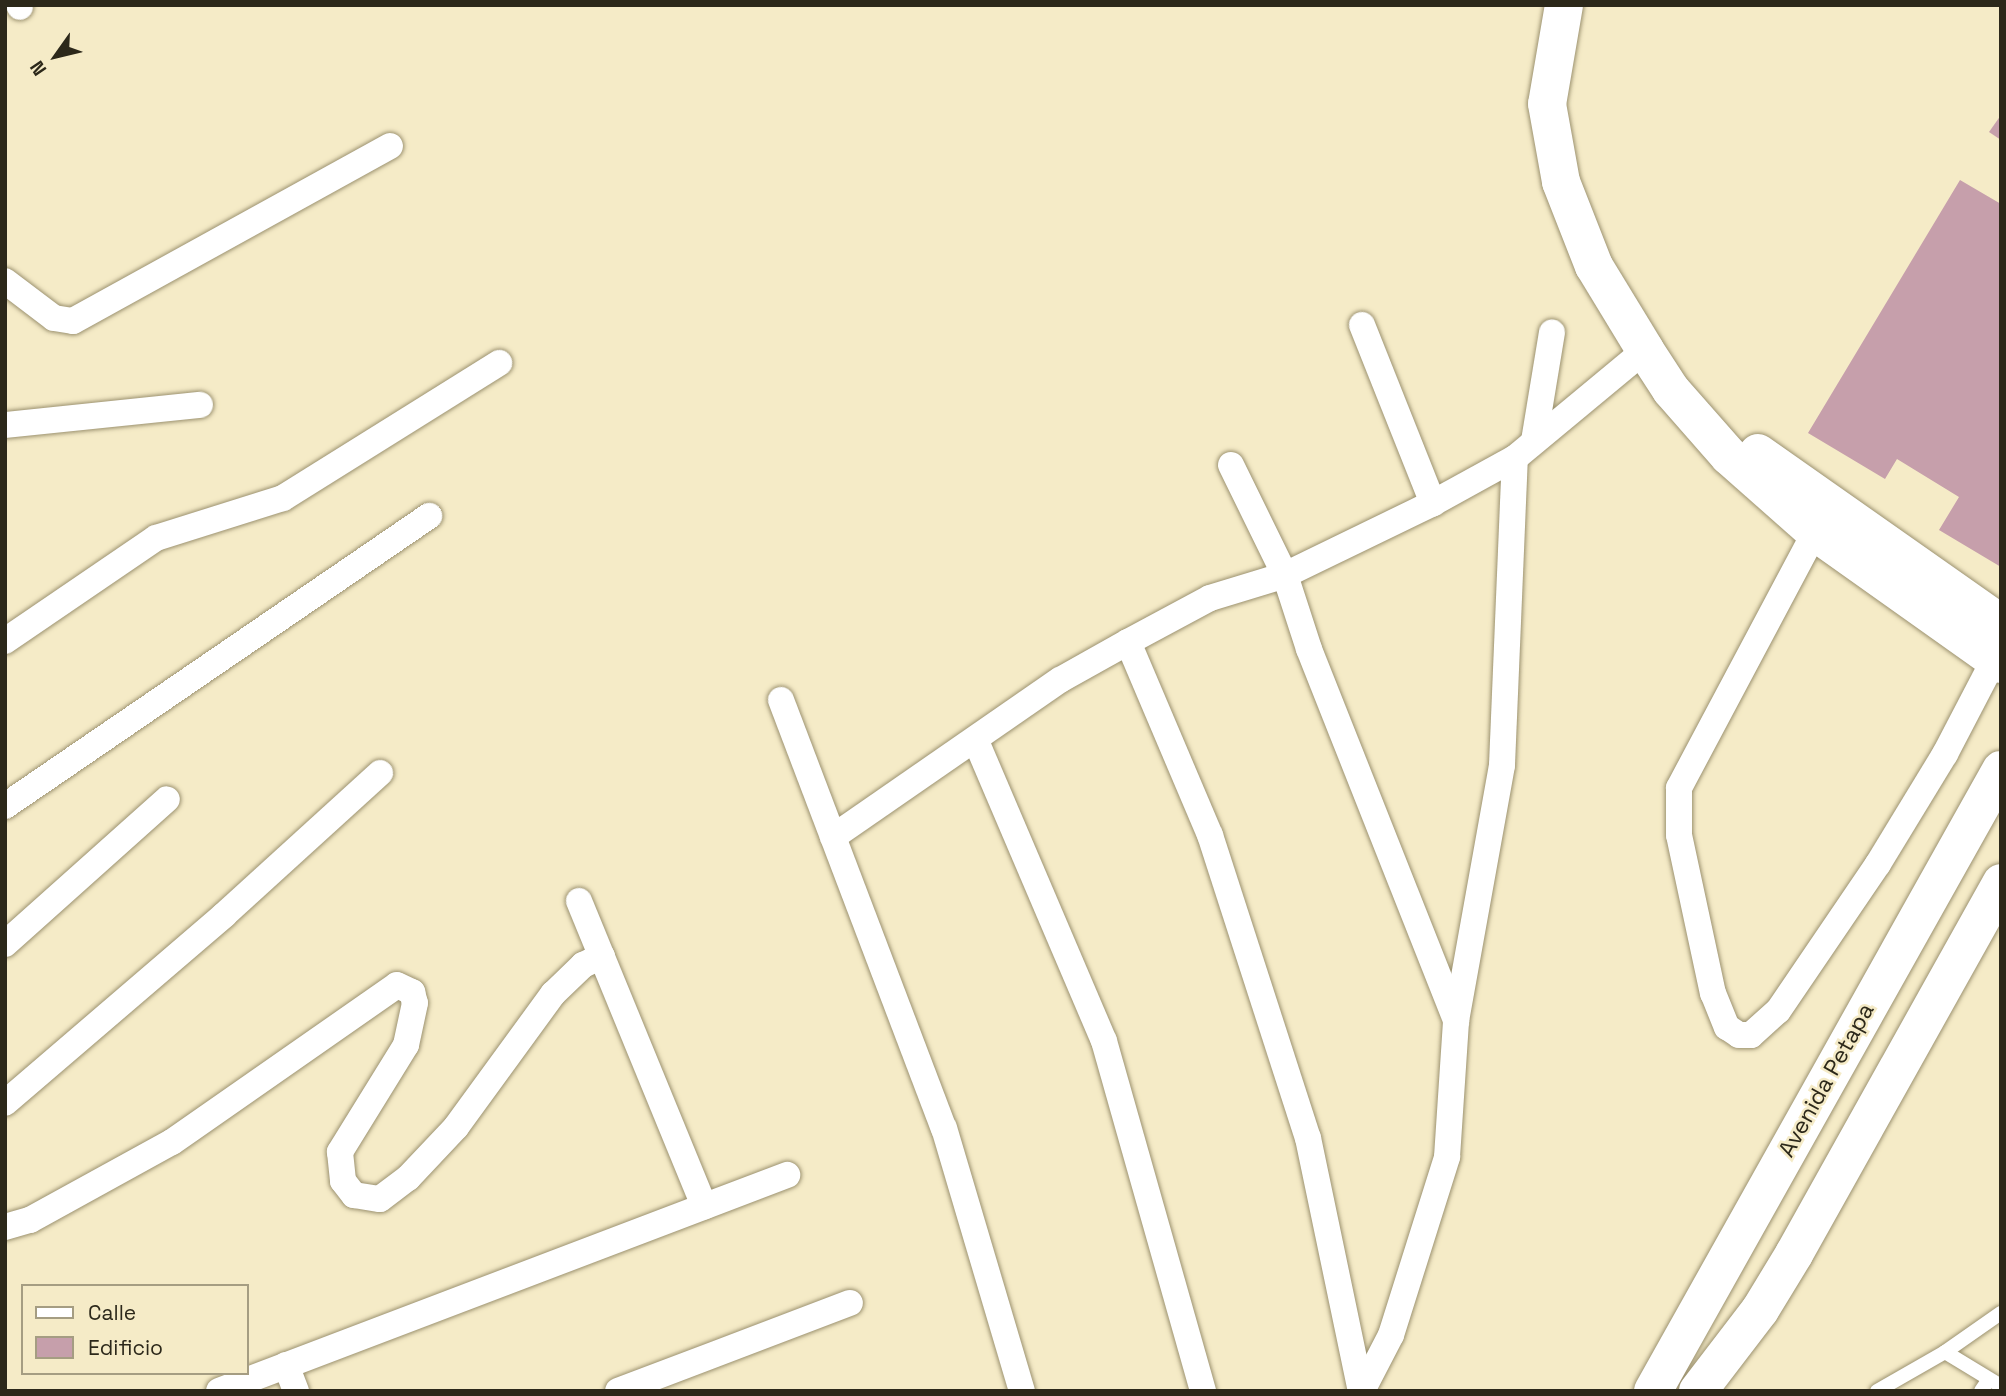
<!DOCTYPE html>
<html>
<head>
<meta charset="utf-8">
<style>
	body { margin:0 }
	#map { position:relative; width:2006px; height:1396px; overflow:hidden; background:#f5ebc7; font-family:"Space Grotesk",sans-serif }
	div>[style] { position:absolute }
	.building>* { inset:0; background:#c69fab }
	.roads { filter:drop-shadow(0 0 2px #9c9270) drop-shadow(0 0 2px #9c9270) }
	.service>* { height:14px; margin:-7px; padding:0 7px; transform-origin:7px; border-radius:7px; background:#fff }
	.minor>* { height:26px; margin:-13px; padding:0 13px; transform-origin:13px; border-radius:13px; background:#fff }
	.secondary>* { height:38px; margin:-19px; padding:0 19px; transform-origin:19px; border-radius:19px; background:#fff }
	.primary>* { height:38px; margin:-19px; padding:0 19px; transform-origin:19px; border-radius:19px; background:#fff }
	span { translate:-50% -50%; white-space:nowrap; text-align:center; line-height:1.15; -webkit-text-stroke:5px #f5ebc7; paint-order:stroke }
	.street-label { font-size:23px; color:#2c281a }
	.frame { position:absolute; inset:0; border:7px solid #2c281a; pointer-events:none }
	.legend { position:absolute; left:21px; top:1284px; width:228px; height:91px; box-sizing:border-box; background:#f5ebc7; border:2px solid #a59d82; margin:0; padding:9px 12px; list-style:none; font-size:21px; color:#2c281a }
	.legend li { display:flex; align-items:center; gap:14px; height:35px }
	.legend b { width:35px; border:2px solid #a59d82 }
	.north { position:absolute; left:21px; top:21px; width:70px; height:70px; -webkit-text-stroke:5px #f5ebc7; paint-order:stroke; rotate:236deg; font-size:19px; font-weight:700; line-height:28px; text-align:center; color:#2c281a }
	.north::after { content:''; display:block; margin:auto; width:24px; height:32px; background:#2c281a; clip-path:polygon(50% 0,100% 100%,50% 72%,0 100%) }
</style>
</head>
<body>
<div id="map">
	<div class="building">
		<i style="clip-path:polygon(2001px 115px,2001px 140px,1989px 132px)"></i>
		<i style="clip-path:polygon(1960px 180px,2001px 204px,2001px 567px,1939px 530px,1959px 497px,1897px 459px,1885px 479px,1808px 433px)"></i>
	</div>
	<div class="roads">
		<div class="service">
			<i style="left:1945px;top:1352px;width:66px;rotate:31.3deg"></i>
			<i style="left:1877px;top:1391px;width:78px;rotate:-29.8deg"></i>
			<i style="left:1945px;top:1352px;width:68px;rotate:-34.9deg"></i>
			<i style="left:1981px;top:1391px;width:14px;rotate:-56deg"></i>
		</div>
		<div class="minor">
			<i style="left:19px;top:5px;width:2px;rotate:63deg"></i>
			<i style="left:5px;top:281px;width:61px;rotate:37.1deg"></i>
			<i style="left:54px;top:318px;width:19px;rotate:9deg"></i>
			<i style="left:73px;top:321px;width:362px;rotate:-28.9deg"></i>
			<i style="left:1362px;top:325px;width:192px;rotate:68.3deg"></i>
			<i style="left:5px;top:425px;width:196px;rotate:-5.9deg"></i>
			<i style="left:1534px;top:441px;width:110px;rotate:-80.6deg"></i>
			<i style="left:1231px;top:465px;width:123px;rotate:63.9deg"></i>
			<i style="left:1285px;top:575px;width:78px;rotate:72deg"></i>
			<i style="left:1309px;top:649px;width:400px;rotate:68.4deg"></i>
			<i style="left:1815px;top:532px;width:290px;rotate:118deg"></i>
			<i style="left:1679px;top:788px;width:47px;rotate:90deg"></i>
			<i style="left:1679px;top:835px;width:162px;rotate:77.9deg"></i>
			<i style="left:1713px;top:993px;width:37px;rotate:68deg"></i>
			<i style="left:1727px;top:1027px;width:14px;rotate:34deg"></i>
			<i style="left:1739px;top:1035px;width:12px"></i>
			<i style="left:1751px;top:1035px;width:36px;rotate:-42deg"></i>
			<i style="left:1778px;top:1011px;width:178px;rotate:-55.8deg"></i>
			<i style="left:1878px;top:864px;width:129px;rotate:-58.7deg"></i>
			<i style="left:1945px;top:754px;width:106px;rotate:-62.5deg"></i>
			<i style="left:5px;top:641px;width:183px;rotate:-34.3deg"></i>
			<i style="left:156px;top:538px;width:133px;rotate:-17.5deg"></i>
			<i style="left:283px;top:498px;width:255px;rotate:-32deg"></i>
			<i style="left:1128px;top:642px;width:210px;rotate:67deg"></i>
			<i style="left:1210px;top:835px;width:318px;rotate:72.1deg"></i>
			<i style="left:1308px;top:1138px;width:258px;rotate:78.2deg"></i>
			<i style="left:781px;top:700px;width:458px;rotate:69.2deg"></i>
			<i style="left:944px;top:1128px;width:274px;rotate:73.5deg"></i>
			<i style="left:976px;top:741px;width:326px;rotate:66.9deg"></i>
			<i style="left:1104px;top:1041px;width:364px;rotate:74.2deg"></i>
			<i style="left:5px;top:806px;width:514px;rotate:-34.37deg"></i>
			<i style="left:833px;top:837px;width:276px;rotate:-34.7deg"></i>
			<i style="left:1060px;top:680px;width:78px;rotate:-29.2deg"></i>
			<i style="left:1128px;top:642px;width:93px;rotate:-28.2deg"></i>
			<i style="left:1210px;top:598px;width:78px;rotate:-17deg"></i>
			<i style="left:1285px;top:575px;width:165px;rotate:-25.9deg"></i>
			<i style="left:1433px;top:503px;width:94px;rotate:-28.8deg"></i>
			<i style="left:1515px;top:458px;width:169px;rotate:-39.7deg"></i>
			<i style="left:579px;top:901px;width:330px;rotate:67.7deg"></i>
			<i style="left:5px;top:944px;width:217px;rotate:-41.8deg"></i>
			<i style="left:5px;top:1103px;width:289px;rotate:-40.6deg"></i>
			<i style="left:224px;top:915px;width:211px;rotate:-42.3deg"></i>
			<i style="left:5px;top:1227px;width:26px;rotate:-16deg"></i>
			<i style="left:30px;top:1220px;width:162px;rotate:-28.8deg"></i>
			<i style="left:172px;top:1142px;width:274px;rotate:-34.9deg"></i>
			<i style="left:397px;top:985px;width:17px;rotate:25deg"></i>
			<i style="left:412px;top:992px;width:11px;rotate:75deg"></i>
			<i style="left:415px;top:1003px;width:43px;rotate:102.1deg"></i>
			<i style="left:406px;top:1045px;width:126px;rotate:121.7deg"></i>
			<i style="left:340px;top:1152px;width:29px;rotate:84deg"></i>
			<i style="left:343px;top:1181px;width:18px;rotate:52deg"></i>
			<i style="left:354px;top:1195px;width:26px;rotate:9deg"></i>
			<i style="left:380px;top:1199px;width:35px;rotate:-37deg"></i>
			<i style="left:408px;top:1178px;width:70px;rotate:-46.7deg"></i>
			<i style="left:456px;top:1127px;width:165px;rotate:-53.9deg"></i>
			<i style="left:553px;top:994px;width:42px;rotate:-44deg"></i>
			<i style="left:583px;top:965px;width:21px;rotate:-25deg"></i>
			<i style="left:286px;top:1365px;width:28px;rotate:69deg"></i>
			<i style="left:219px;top:1391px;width:608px;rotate:-20.82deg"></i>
			<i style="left:618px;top:1391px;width:248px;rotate:-20.8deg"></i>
			<i style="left:1362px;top:1391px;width:63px;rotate:-62.6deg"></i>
			<i style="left:1391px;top:1335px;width:187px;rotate:-72.5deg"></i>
			<i style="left:1447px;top:1157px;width:136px;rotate:-86.2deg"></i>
			<i style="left:1456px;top:1021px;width:260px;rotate:-79.8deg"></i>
			<i style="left:1502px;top:765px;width:307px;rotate:-87.6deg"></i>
		</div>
		<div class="secondary">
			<i style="left:1564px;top:5px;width:100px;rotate:99.7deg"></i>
			<i style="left:1547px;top:104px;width:79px;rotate:79.8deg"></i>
			<i style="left:1561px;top:182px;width:90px;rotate:68.6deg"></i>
			<i style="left:1594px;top:266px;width:98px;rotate:58.7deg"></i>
			<i style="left:1645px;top:350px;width:48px;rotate:57deg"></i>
			<i style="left:1671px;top:390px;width:88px;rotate:48.7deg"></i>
			<i style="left:1729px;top:456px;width:115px;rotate:41.5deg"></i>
			<i style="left:1815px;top:532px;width:228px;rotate:35.4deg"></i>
			<i style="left:1758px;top:453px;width:297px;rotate:35.1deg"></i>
			<i style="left:1698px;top:1391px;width:102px;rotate:-52.6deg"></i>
			<i style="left:1760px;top:1310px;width:66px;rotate:-58.7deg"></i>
			<i style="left:1794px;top:1254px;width:425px;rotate:-60.8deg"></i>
		</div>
		<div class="primary">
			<i style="left:1653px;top:1391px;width:712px;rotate:-60.73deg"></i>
		</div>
	</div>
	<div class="street-label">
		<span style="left:1826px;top:1080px;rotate:-61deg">Avenida Petapa</span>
	</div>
	<div class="frame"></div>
	<ul class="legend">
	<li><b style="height:9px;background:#fff"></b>Calle</li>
	<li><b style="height:19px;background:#c69fab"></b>Edificio</li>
	</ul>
	<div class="north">N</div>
</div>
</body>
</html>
